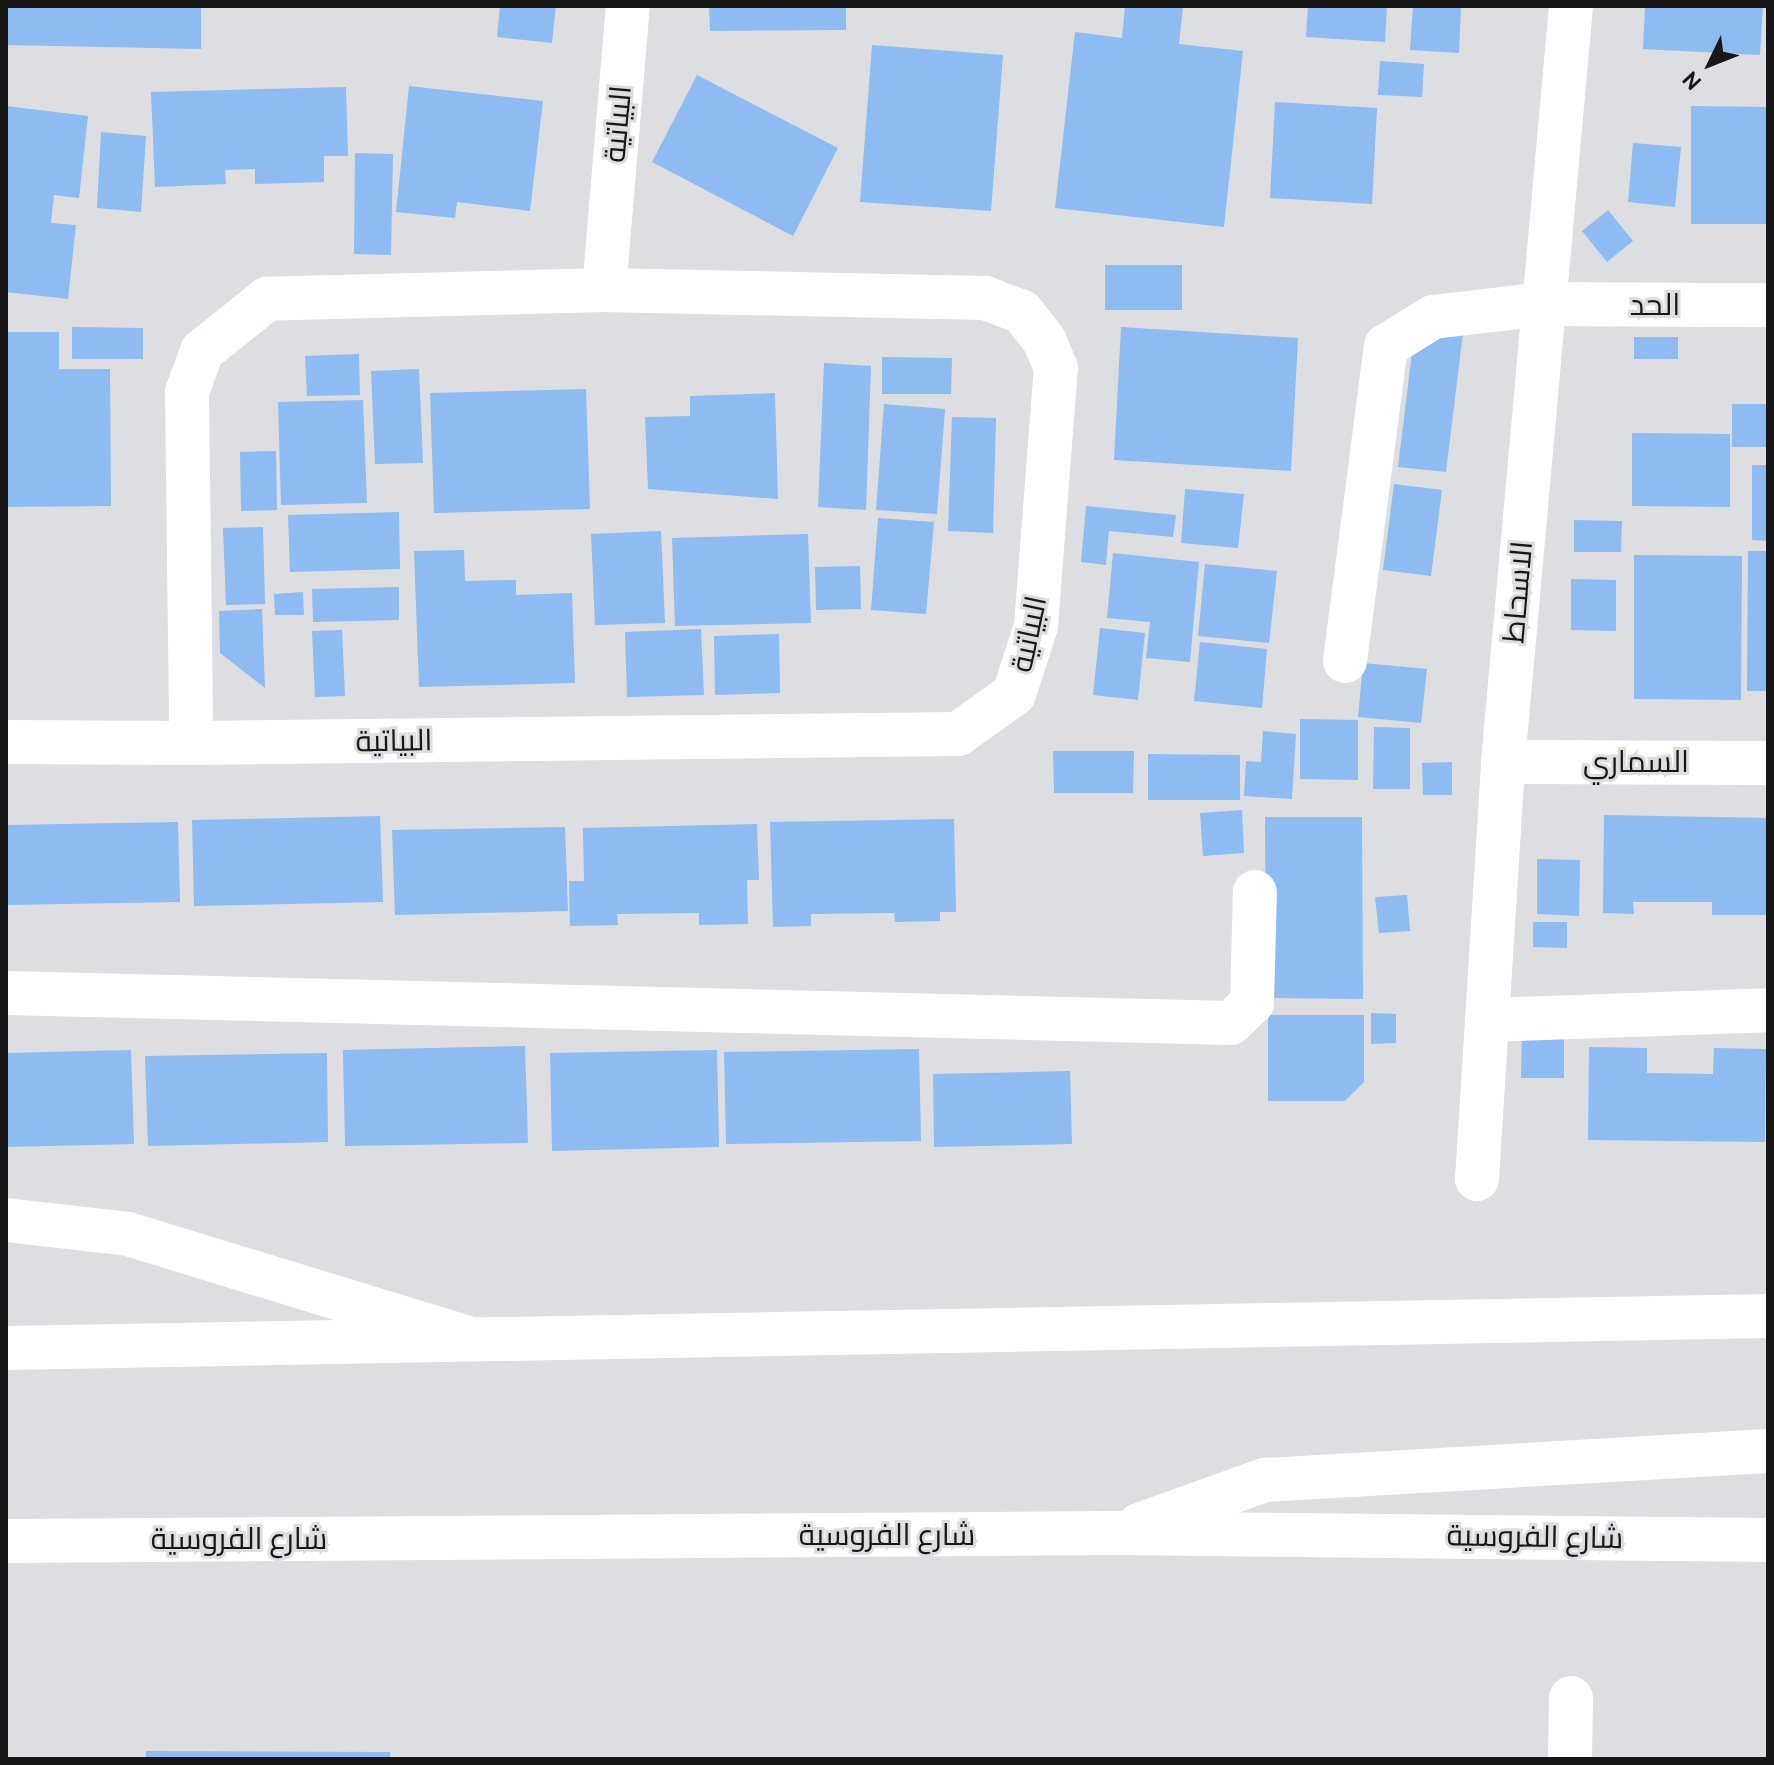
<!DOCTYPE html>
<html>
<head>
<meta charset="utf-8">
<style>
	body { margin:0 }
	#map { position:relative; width:1774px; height:1765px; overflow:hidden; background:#dcdee1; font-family:Cabin,Cairo,sans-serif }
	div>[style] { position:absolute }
	.building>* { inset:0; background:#8dbbf2 }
	.minor>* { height:44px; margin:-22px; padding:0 22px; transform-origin:22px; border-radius:22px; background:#fff }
	.major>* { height:44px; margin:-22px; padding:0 22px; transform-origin:22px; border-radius:22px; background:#fff }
	.highway>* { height:44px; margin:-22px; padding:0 22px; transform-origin:22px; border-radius:22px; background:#fff }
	span { translate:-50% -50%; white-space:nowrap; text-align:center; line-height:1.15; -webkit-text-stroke:6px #dcdee1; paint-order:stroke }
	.street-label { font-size:30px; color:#171718 }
	.frame { position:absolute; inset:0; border:8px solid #171718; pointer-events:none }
	.north { position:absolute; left:1670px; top:24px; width:80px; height:80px; -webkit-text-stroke:6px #dcdee1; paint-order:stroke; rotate:227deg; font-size:22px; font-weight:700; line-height:32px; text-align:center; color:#171718 }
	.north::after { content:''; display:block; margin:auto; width:28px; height:36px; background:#171718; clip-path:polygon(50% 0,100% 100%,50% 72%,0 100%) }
</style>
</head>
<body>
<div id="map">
	<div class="building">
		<i style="clip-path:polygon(6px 6px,201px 6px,201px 49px,6px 45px)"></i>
		<i style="clip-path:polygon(500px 6px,556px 6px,552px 43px,497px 37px)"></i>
		<i style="clip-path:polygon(709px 6px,846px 6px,846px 30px,710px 31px)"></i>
		<i style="clip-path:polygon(1125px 6px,1183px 6px,1179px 44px,1243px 51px,1224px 227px,1055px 208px,1075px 32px,1122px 38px)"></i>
		<i style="clip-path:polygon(1308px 6px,1387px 6px,1385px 42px,1306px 37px)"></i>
		<i style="clip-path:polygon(1413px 6px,1461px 6px,1459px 53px,1410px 50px)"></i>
		<i style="clip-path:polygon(1645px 6px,1763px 6px,1760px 55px,1643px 49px)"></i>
		<i style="clip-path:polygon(872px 45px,1003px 55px,991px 211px,860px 202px)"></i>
		<i style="clip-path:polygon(1380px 61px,1424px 64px,1422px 97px,1378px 95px)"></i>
		<i style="clip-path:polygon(697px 75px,838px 148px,793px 236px,652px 162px)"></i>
		<i style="clip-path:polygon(409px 86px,543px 101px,530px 211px,457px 202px,455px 218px,396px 212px)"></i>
		<i style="clip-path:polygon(346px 87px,348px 156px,324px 156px,324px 182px,255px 184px,255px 169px,225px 170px,226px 184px,155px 187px,151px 92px)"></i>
		<i style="clip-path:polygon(1275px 102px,1377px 108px,1372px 204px,1270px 198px)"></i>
		<i style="clip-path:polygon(6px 106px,88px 116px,79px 198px,54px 195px,51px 223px,76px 225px,68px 299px,6px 292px)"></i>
		<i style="clip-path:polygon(1691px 106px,1768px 107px,1768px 224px,1691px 224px)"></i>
		<i style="clip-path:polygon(101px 132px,146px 136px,141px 212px,97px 208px)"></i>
		<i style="clip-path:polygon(1633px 143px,1681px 147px,1675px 207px,1628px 202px)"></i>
		<i style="clip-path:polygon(355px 153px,393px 154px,391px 255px,354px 254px)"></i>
		<i style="clip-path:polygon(1608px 210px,1633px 241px,1607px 262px,1582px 231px)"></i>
		<i style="clip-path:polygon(1105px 265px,1182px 265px,1182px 310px,1105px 310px)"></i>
		<i style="clip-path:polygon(72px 327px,143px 328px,143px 359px,72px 359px)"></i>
		<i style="clip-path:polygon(1121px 327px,1298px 338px,1291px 471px,1114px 460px)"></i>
		<i style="clip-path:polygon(1415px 328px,1463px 333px,1446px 472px,1398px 467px)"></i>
		<i style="clip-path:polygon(6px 332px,59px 332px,59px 369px,110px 369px,111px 506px,6px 507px)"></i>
		<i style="clip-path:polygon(1634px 337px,1678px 337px,1678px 359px,1634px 359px)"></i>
		<i style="clip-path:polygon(359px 354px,360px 395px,307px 396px,305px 356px)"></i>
		<i style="clip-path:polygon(882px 357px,952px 358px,951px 394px,882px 394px)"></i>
		<i style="clip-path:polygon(824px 363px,871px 366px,866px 510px,818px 507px)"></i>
		<i style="clip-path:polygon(419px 369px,423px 463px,375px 464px,371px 371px)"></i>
		<i style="clip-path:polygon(586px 389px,590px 509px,434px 513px,430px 393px)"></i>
		<i style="clip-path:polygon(775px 393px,778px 499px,648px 489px,645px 417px,690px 416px,690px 396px)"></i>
		<i style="clip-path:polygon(363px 400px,367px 503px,281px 505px,278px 402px)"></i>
		<i style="clip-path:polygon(884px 404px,945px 409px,937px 514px,876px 510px)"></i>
		<i style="clip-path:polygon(1732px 404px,1768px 404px,1768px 447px,1732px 447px)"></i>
		<i style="clip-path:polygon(952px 417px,996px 418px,993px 533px,948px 531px)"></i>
		<i style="clip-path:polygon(1632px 433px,1730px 434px,1730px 507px,1632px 506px)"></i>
		<i style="clip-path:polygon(276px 451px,277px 510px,241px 511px,240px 452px)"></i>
		<i style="clip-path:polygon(1752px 465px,1768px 465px,1768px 541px,1752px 540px)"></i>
		<i style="clip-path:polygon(1394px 484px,1442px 490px,1431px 576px,1383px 570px)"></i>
		<i style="clip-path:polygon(1185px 489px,1244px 494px,1238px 548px,1181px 543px)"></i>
		<i style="clip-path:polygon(1086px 506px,1176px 515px,1173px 537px,1109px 531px,1106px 565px,1081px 562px)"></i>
		<i style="clip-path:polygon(399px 512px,400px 569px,290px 572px,288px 515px)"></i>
		<i style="clip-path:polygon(878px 518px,934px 522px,926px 614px,871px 610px)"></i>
		<i style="clip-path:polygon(1574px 520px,1622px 521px,1621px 552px,1574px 552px)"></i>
		<i style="clip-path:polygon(263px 527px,265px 604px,226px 605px,223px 528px)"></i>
		<i style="clip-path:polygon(661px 531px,665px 623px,595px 625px,591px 534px)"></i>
		<i style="clip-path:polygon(808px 534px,811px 623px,675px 626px,672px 538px)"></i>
		<i style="clip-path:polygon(464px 550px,465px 581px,516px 580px,516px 595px,572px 593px,575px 683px,419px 687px,414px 551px)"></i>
		<i style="clip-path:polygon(1748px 551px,1768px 551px,1768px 691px,1747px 691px)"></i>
		<i style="clip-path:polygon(1113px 553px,1199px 562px,1190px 662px,1146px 658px,1150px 622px,1107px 618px)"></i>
		<i style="clip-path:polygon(1634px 555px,1742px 556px,1741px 700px,1634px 699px)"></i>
		<i style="clip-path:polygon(1205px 564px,1277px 571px,1269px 643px,1198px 636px)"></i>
		<i style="clip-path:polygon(860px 566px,861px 609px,816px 610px,815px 567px)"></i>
		<i style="clip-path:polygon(1571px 579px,1616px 580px,1616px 631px,1571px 630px)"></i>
		<i style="clip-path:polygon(399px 587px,399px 620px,313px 622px,312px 589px)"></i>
		<i style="clip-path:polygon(303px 592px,304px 615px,275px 615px,274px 594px)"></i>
		<i style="clip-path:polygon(262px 609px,265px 688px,220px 653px,219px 611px)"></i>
		<i style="clip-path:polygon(1100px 628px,1145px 633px,1138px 700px,1093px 695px)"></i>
		<i style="clip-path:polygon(701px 629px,704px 695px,627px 697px,625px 632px)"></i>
		<i style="clip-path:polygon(342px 630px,345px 696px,315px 697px,312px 631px)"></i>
		<i style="clip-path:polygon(779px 634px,780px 693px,715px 695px,714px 636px)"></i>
		<i style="clip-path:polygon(1200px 642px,1267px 649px,1262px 708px,1194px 701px)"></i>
		<i style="clip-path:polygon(1363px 663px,1427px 669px,1421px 723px,1358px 717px)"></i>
		<i style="clip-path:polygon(1300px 719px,1358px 720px,1358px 780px,1300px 779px)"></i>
		<i style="clip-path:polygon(1374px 727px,1410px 728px,1410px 789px,1373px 789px)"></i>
		<i style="clip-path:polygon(1263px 731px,1296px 734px,1292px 799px,1244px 796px,1246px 761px,1261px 762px)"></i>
		<i style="clip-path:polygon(1053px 751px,1134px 751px,1133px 793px,1054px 793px)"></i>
		<i style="clip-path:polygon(1148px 754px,1240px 755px,1240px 800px,1148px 800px)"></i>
		<i style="clip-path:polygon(1452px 762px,1452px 795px,1423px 795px,1422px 763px)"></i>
		<i style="clip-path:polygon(1242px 810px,1244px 853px,1203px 856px,1200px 813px)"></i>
		<i style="clip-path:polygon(1604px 815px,1768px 818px,1768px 915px,1712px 915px,1712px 902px,1633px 902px,1634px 914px,1603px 913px)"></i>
		<i style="clip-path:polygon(380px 816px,383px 902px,194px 906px,192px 820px)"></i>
		<i style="clip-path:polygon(1265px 817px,1362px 817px,1363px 999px,1266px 998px)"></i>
		<i style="clip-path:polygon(954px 819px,956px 912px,940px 912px,940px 921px,895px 922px,894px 913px,811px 914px,811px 926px,773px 927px,770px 822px)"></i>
		<i style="clip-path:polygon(178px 822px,180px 902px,6px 905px,6px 825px)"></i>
		<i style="clip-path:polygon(757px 824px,759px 880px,747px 880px,748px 924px,699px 925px,699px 913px,617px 914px,618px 925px,570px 926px,569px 881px,584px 881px,583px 828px)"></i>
		<i style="clip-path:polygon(565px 827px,568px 911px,395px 915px,392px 830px)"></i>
		<i style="clip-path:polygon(1537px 859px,1580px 860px,1579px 916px,1537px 914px)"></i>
		<i style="clip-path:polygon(1407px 895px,1410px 931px,1379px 933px,1375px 897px)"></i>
		<i style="clip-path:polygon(1533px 922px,1567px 922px,1567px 948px,1533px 947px)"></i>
		<i style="clip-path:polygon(1371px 1013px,1396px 1014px,1396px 1043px,1371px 1044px)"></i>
		<i style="clip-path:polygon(1268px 1015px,1364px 1015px,1364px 1082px,1345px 1101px,1268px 1101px)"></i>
		<i style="clip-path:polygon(1522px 1034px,1564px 1034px,1564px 1078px,1521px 1078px)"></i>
		<i style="clip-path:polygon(525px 1046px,528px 1143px,345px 1146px,343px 1050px)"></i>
		<i style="clip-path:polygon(1589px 1047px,1647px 1048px,1647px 1073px,1713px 1074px,1714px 1048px,1766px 1049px,1765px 1142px,1588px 1140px)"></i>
		<i style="clip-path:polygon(919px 1049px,921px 1141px,726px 1144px,724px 1052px)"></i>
		<i style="clip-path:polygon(131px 1050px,134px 1144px,6px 1147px,6px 1053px)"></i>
		<i style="clip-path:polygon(717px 1050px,719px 1147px,552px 1151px,550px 1053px)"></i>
		<i style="clip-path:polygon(327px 1053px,328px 1142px,148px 1146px,145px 1056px)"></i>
		<i style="clip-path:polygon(1070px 1071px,1072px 1144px,934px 1147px,933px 1074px)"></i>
		<i style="clip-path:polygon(146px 1751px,390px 1752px,390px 1759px,146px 1759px)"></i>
	</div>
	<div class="minor">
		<i style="left:604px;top:290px;width:285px;rotate:-85.2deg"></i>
		<i style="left:1345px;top:661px;width:318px;rotate:-82.6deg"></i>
		<i style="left:1386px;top:346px;width:55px;rotate:-31.7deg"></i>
		<i style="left:1433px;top:317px;width:111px;rotate:-6.7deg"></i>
		<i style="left:1543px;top:304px;width:225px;rotate:0.3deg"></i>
		<i style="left:6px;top:742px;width:185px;rotate:0.3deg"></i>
		<i style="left:191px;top:743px;width:767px;rotate:-0.67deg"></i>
		<i style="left:958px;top:734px;width:69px;rotate:-35.5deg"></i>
		<i style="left:1014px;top:694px;width:71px;rotate:-72.1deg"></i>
		<i style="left:1036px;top:626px;width:259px;rotate:-85.6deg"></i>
		<i style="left:1056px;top:368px;width:30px;rotate:-113deg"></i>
		<i style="left:1044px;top:340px;width:36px;rotate:-128deg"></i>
		<i style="left:1022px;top:312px;width:40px;rotate:-159deg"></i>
		<i style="left:985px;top:298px;width:381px;rotate:-178.8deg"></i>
		<i style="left:604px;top:290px;width:337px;rotate:178.5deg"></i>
		<i style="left:267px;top:299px;width:83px;rotate:141.3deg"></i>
		<i style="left:202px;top:351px;width:44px;rotate:110.1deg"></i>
		<i style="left:187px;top:392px;width:351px;rotate:89.3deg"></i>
		<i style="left:1503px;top:762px;width:265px;rotate:0.2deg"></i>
		<i style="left:6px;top:993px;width:1225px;rotate:1.4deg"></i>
		<i style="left:1231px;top:1023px;width:29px;rotate:-44deg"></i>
		<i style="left:1252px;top:1003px;width:111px;rotate:-88.5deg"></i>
		<i style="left:1487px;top:1020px;width:281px;rotate:-2deg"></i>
		<i style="left:1477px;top:1179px;width:418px;rotate:-86.4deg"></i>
		<i style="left:1503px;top:762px;width:759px;rotate:-84.86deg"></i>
		<i style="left:1570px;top:1759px;width:61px;rotate:-89.1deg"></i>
	</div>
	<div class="major">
		<i style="left:6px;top:1220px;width:123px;rotate:6.5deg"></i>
		<i style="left:128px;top:1234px;width:351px;rotate:17deg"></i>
	</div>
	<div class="highway">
		<i style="left:6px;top:1348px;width:1762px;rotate:-1.04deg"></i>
		<i style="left:1139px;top:1525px;width:134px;rotate:-19.7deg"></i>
		<i style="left:1265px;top:1480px;width:504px;rotate:-3.3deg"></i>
		<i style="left:6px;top:1541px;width:1112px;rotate:-0.41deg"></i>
		<i style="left:1118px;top:1533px;width:650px;rotate:0.62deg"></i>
	</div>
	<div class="street-label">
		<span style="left:618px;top:124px;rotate:-85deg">البياتية</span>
		<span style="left:1655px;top:305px">الحد</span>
		<span style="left:1518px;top:592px;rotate:-85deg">الاسحاط</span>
		<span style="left:1029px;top:634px;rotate:-78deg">البياتية</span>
		<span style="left:394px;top:741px;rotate:-1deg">البياتية</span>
		<span style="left:1636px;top:762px">السماري</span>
		<span style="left:887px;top:1535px">شارع الفروسية</span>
		<span style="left:1535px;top:1537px;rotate:1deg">شارع الفروسية</span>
		<span style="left:239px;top:1539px">شارع الفروسية</span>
	</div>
	<div class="frame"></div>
	<div class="north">N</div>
</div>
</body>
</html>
